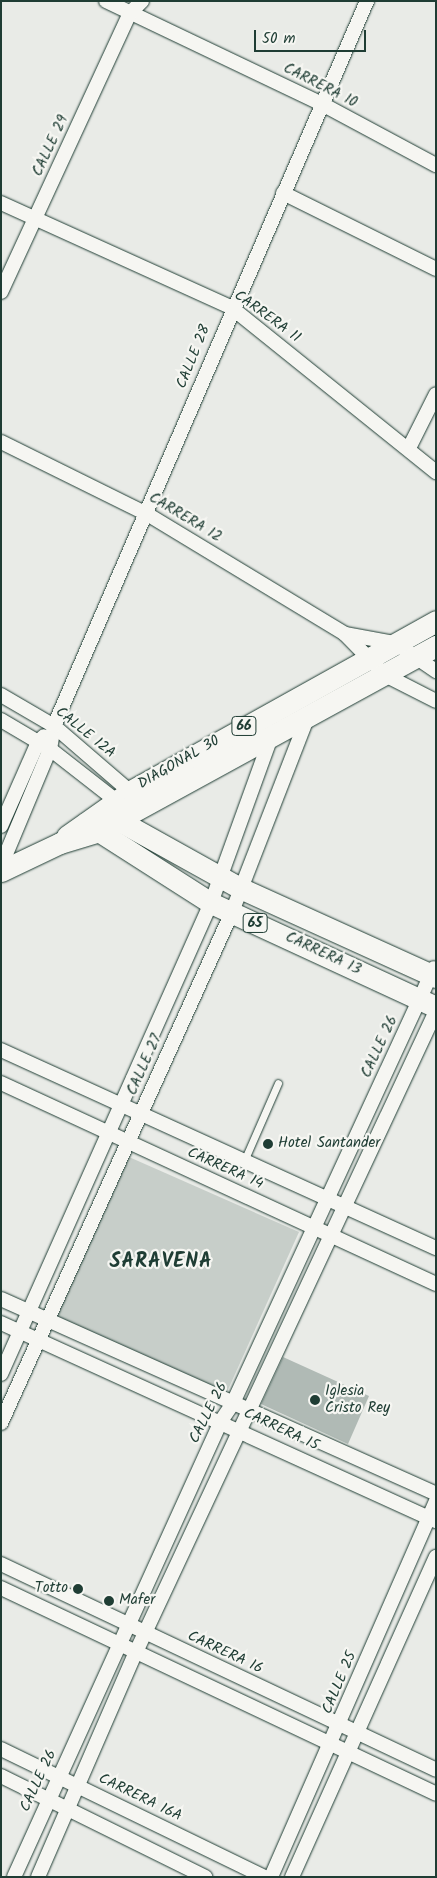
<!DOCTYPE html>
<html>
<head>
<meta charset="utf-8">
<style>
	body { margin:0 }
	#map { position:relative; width:437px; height:1878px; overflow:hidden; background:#e9ebe7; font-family:Kalam,sans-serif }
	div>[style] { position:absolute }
	.green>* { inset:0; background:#c7cec9 }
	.building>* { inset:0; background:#b0bab5 }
	.roads { filter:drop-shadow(0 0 1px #1f3d34) drop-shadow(0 0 1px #1f3d34) }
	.service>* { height:7px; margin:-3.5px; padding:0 3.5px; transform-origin:3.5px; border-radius:3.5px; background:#f6f6f2 }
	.minor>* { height:14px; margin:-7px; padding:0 7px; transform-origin:7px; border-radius:7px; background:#f6f6f2 }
	.primary>* { height:21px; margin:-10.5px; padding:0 10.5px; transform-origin:10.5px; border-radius:10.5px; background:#f6f6f2 }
	.dots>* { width:14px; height:14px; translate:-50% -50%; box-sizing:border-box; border:2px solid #f6f6f2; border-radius:50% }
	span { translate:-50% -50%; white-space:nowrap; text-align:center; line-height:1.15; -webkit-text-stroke:4.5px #f6f6f2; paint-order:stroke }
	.shield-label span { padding:1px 4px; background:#f6f6f2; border:1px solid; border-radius:4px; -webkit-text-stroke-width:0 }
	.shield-label { font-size:14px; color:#1f3d34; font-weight:700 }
	.street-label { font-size:15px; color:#1f3d34 }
	.poi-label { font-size:15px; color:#1f3d34 }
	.left { translate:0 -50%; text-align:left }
	.right { translate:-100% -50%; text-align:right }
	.district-label { font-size:20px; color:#1f3d34; font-weight:700; letter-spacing:1px }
	.frame { position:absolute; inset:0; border:2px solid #1f3d34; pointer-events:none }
	.scale { position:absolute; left:254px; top:30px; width:112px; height:22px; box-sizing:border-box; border:2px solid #1f3d34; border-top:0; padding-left:6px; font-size:15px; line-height:18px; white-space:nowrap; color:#1f3d34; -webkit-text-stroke:4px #f6f6f2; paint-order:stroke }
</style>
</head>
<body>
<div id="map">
	<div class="green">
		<i style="clip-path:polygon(129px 1157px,299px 1232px,226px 1394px,56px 1318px)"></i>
	</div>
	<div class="building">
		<i style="clip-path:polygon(283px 1357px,369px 1396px,348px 1444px,261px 1404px)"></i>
	</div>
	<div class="roads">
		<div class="service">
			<i style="left:244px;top:1161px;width:85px;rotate:-66.4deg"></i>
		</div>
		<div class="minor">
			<i style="left:106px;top:1px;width:239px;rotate:25.5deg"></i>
			<i style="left:322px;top:104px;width:129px;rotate:28.2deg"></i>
			<i style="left:283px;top:193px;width:171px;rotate:26.4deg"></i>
			<i style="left:1px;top:203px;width:254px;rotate:24.4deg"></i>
			<i style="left:232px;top:308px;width:262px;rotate:38.8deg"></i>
			<i style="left:1px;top:292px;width:307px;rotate:-65.2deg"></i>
			<i style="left:130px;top:13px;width:17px;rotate:-45deg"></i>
			<i style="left:1px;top:442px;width:163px;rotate:26.3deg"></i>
			<i style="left:147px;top:514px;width:232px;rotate:31.2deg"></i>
			<i style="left:345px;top:634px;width:57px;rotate:45.7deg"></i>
			<i style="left:385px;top:675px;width:57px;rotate:27deg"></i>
			<i style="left:409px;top:448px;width:60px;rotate:-63.4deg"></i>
			<i style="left:345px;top:634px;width:51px;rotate:10.2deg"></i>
			<i style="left:395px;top:643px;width:50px;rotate:34.3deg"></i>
			<i style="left:1px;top:695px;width:61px;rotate:30.3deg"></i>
			<i style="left:54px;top:726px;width:107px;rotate:40.8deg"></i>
			<i style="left:1px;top:720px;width:57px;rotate:30.6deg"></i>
			<i style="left:50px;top:749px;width:93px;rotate:38deg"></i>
			<i style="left:1px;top:826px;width:92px;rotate:-66.2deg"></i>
			<i style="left:38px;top:742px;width:8px;rotate:-45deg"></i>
			<i style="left:1px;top:866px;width:127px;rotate:-67.3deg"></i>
			<i style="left:50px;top:749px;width:23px;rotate:-80deg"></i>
			<i style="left:54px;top:726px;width:790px;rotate:-66.65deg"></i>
			<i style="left:1px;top:1050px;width:478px;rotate:24.5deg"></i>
			<i style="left:1px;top:1083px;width:479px;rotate:24.8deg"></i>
			<i style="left:1px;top:1299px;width:477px;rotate:24.1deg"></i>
			<i style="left:1px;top:1323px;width:478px;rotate:24.5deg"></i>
			<i style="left:1px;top:1374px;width:516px;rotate:-65.97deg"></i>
			<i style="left:211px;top:903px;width:177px;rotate:-70.1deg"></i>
			<i style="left:1px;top:1423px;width:561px;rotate:-65.67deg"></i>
			<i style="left:232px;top:912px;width:210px;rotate:-68.8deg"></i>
			<i style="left:1px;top:1564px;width:481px;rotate:25.3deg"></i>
			<i style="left:1px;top:1588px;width:481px;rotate:25.3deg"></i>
			<i style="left:1px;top:1749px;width:293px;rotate:25.9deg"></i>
			<i style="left:1px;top:1776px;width:228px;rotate:26.3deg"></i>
			<i style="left:14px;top:1877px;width:501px;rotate:-65.58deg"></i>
			<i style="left:221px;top:1421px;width:22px;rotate:-56deg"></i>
			<i style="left:233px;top:1403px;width:479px;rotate:-65.2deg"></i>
			<i style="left:38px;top:1877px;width:245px;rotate:-66.5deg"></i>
			<i style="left:136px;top:1652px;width:708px;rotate:-64.92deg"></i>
			<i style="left:271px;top:1877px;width:410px;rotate:-66.3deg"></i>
			<i style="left:292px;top:1877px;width:351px;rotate:-65.8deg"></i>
		</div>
		<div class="primary">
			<i style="left:107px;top:814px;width:152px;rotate:29.1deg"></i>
			<i style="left:240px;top:888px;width:215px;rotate:24.4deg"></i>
			<i style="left:86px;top:823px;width:148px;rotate:32.6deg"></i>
			<i style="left:211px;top:903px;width:248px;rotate:24.8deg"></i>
			<i style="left:67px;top:836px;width:78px;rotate:-35.1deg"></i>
			<i style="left:131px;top:791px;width:349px;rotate:-29.1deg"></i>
			<i style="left:1px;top:871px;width:65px;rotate:-25.4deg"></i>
			<i style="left:60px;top:843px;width:38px;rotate:-17deg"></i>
			<i style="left:96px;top:832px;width:388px;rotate:-28.7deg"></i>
		</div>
	</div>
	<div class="dots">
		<i style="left:268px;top:1144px;background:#1f3d34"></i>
		<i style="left:315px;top:1400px;background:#1f3d34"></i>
		<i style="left:78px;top:1589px;background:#1f3d34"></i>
		<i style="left:109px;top:1601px;background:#1f3d34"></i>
	</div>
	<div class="shield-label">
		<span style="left:244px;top:726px">66</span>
		<span style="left:255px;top:923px">65</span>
	</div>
	<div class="street-label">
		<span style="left:320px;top:86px;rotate:27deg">CARRERA 10</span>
		<span style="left:51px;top:146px;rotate:-65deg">CALLE 29</span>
		<span style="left:267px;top:317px;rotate:36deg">CARRERA 11</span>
		<span style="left:194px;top:357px;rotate:-68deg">CALLE 28</span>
		<span style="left:185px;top:518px;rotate:31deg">CARRERA 12</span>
		<span style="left:85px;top:733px;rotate:39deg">CALLE 12A</span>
		<span style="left:179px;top:763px;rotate:-30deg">DIAGONAL 30</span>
		<span style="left:323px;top:954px;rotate:25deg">CARRERA 13</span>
		<span style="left:380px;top:1047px;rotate:-65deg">CALLE 26</span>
		<span style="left:145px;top:1065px;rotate:-66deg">CALLE 27</span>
		<span style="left:225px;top:1169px;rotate:24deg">CARRERA 14</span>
		<span style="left:209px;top:1413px;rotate:-63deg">CALLE 26</span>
		<span style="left:281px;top:1430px;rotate:25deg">CARRERA 15</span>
		<span style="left:225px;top:1653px;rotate:25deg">CARRERA 16</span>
		<span style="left:340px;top:1683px;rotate:-67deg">CALLE 25</span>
		<span style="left:39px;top:1781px;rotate:-65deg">CALLE 26</span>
		<span style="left:140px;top:1798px;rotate:26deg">CARRERA 16A</span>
	</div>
	<div class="poi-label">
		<span class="left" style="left:278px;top:1144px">Hotel Santander</span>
		<span class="left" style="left:325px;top:1400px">Iglesia<br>Cristo Rey</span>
		<span class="right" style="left:68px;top:1589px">Totto</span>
		<span class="left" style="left:119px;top:1601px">Mafer</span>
	</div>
	<div class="district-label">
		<span style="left:161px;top:1262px">SARAVENA</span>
	</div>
	<div class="frame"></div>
	<div class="scale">50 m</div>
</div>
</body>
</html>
